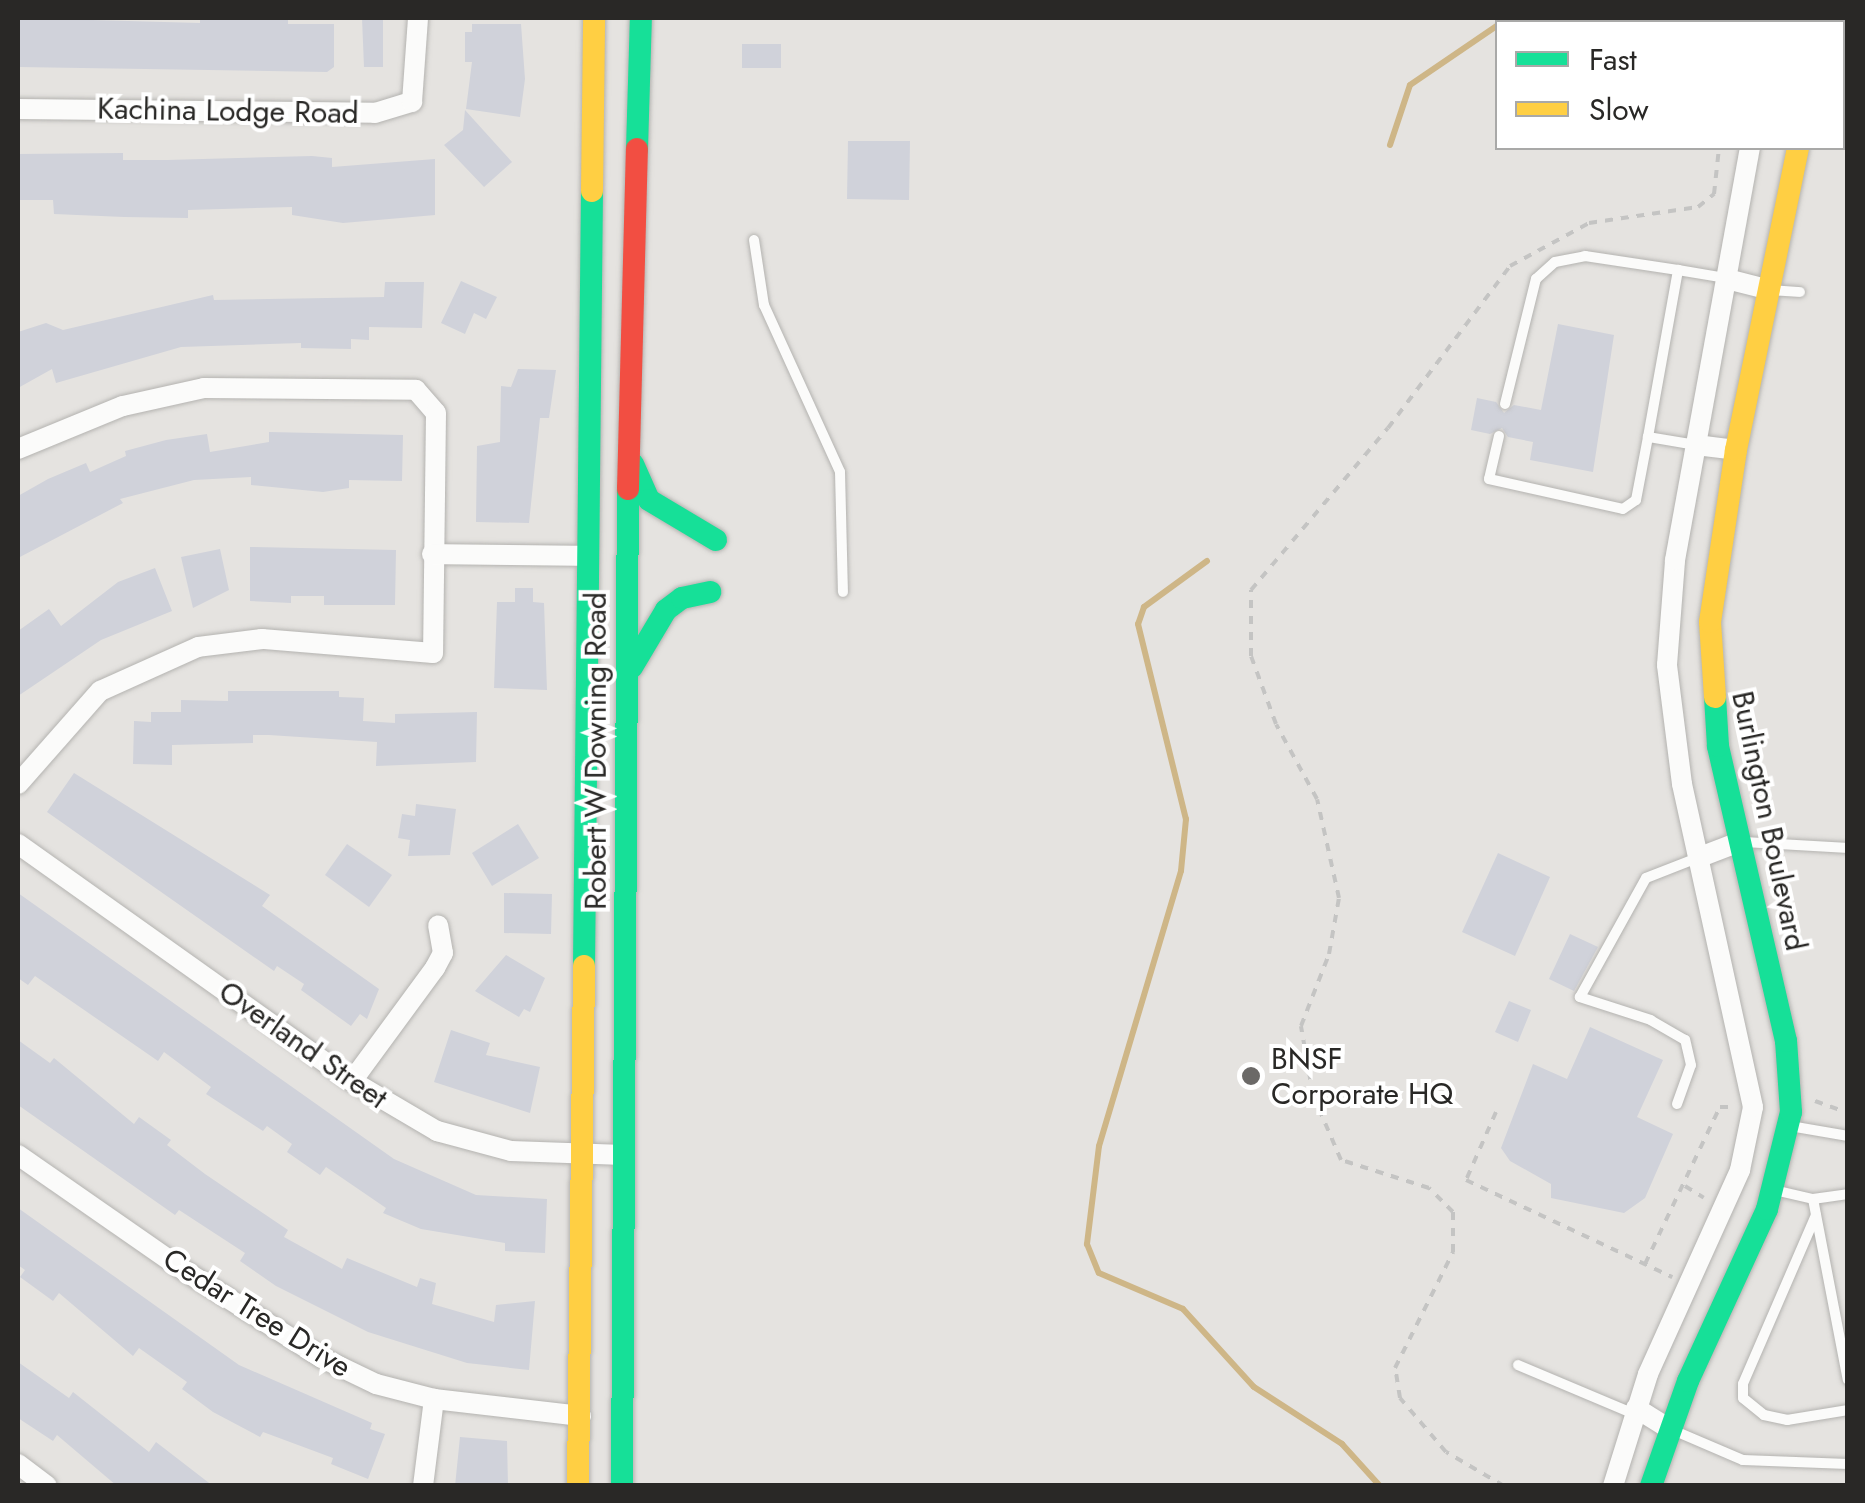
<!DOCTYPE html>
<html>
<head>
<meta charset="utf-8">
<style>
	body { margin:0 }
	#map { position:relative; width:1865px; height:1503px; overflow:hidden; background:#e5e3e0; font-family:Jost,sans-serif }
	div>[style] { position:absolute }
	.stream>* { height:6px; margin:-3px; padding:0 3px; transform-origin:3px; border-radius:3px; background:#ceb687 }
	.building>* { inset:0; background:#d0d2da }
	.path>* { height:4px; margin-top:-2px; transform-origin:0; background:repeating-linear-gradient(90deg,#c4c4c3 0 8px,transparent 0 16px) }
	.roads { filter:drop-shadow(0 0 2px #b4b3b0) drop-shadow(0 0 2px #b4b3b0) }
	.lane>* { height:10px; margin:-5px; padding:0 5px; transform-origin:5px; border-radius:5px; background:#fbfbfa }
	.street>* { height:20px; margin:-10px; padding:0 10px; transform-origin:10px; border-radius:10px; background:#fbfbfa }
	.fast>* { height:22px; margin:-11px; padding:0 11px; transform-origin:11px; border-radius:11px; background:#16e098 }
	.slow>* { height:22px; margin:-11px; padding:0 11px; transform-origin:11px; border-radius:11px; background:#ffcf43 }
	.jam>* { height:22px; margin:-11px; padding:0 11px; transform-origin:11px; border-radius:11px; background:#f24e42 }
	.dots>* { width:28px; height:28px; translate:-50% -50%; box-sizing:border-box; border:5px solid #fff; border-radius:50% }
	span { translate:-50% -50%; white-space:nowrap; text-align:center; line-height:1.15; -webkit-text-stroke:8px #fff; paint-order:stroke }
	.street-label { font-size:30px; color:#292826 }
	.poi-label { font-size:30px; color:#292826 }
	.left { translate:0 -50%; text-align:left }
	.frame { position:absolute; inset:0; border:20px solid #292826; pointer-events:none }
	.legend { position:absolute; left:1495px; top:20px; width:350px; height:130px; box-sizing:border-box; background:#fff; border:2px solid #a9a9a8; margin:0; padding:12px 18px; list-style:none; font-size:30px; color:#292826 }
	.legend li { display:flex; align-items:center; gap:20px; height:50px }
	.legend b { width:50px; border:2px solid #a9a9a8 }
</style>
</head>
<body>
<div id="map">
	<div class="stream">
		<i style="left:1390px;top:145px;width:63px;rotate:-71.6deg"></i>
		<i style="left:1410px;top:85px;width:107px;rotate:-34.3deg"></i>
		<i style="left:1207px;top:561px;width:78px;rotate:143.9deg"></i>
		<i style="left:1144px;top:607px;width:18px;rotate:109deg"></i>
		<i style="left:1138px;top:624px;width:201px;rotate:76.2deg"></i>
		<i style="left:1186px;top:819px;width:52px;rotate:95.5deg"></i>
		<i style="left:1181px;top:871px;width:287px;rotate:106.6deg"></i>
		<i style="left:1099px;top:1146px;width:99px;rotate:97deg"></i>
		<i style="left:1087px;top:1244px;width:31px;rotate:68deg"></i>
		<i style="left:1099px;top:1273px;width:91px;rotate:23.2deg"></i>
		<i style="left:1183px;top:1309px;width:105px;rotate:47.7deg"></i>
		<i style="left:1254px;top:1387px;width:105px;rotate:32.9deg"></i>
		<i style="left:1342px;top:1444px;width:57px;rotate:47.9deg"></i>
	</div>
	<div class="building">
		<i style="clip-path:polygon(20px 18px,200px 23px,200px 18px,288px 18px,288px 24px,334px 24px,334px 67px,327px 72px,19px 67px)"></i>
		<i style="clip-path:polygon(362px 18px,383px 18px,383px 67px,364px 67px)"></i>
		<i style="clip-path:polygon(472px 24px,521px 24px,525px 79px,520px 117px,466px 109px,472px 62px,465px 62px,465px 32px,472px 32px)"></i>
		<i style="clip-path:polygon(742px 44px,781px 44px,781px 68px,742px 68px)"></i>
		<i style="clip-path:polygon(465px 110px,512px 162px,484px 187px,444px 145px,463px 130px)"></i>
		<i style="clip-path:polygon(848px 141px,910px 141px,909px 200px,847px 199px)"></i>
		<i style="clip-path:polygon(123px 153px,123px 160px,167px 160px,312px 156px,332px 158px,332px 167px,435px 159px,435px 215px,343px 223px,292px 215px,292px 207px,188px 210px,188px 218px,124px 217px,54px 214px,53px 200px,18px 200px,18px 154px)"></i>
		<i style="clip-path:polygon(461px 281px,497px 297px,486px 319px,474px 313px,465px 334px,441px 323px)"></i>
		<i style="clip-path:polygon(385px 282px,424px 282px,422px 328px,369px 327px,369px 340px,351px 339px,351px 349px,301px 348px,301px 343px,181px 347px,56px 383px,52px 369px,18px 388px,18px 332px,46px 323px,63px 330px,213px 295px,214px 300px,384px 297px)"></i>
		<i style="clip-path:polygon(1558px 324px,1614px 335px,1593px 472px,1530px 460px,1533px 442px,1508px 437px,1502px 428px,1490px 434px,1471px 430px,1477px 398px,1496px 402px,1504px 413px,1514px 405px,1541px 410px)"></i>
		<i style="clip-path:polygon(518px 369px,556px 370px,549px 418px,540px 418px,529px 523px,476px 522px,477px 446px,500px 442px,501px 386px,511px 387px)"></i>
		<i style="clip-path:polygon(269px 432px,403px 435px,402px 481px,349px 480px,349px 488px,323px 492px,251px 485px,251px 477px,194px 480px,120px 499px,123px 503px,18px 558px,18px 496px,48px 479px,86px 463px,90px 472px,126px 456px,125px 451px,166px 440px,207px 434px,210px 452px,269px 442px)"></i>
		<i style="clip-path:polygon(250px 547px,396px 550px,395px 605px,324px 605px,324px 596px,291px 596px,291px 603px,250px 601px)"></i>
		<i style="clip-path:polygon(220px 549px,229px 590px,193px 608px,181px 557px)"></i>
		<i style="clip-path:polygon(155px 568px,172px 611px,101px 640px,18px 696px,18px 631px,49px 609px,61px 626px,118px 582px)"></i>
		<i style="clip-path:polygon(515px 588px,533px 588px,533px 602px,544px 603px,547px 690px,494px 688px,497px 602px,515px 602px)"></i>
		<i style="clip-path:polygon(228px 691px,339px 691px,339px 697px,364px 698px,363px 721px,395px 723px,395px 714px,477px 712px,476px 762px,376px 766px,377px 742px,269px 735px,253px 735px,253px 743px,172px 745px,172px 765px,133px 764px,134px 721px,151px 722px,151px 712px,181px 712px,181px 700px,228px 701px)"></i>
		<i style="clip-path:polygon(74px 773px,270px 895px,262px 906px,379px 989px,367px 1019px,360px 1014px,351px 1026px,301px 990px,304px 984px,277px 966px,274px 971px,47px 812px)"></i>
		<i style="clip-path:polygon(416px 804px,456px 809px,450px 855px,408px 856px,410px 840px,398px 838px,402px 814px,415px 816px)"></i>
		<i style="clip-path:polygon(518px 824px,539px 858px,492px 886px,472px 853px)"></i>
		<i style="clip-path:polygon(347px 844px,392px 875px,369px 907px,325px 875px)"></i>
		<i style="clip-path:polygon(1498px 853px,1550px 877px,1515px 956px,1462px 932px)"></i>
		<i style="clip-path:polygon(18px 893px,394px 1159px,476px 1195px,547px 1199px,545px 1253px,505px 1251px,505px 1243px,421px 1229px,383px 1213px,386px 1208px,326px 1167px,320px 1175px,287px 1152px,292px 1144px,267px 1126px,263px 1131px,206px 1094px,211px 1087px,164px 1052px,158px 1061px,35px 976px,28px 985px,18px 978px)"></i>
		<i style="clip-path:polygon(504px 893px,552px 894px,551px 934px,504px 933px)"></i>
		<i style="clip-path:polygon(1570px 934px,1598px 947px,1574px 991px,1549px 979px)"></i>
		<i style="clip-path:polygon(506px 955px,545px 978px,530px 1012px,524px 1009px,519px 1017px,475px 991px)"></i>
		<i style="clip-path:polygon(1509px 1001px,1531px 1010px,1518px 1042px,1495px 1032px)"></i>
		<i style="clip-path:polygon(1590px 1027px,1663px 1060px,1637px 1117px,1673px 1134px,1645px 1198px,1624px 1213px,1551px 1198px,1551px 1184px,1510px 1161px,1501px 1148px,1533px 1064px,1567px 1079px)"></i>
		<i style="clip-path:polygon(451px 1030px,490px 1043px,486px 1055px,540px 1067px,530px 1113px,434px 1082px)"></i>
		<i style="clip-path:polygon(18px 1040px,50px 1063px,54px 1058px,134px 1124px,139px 1117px,171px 1140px,167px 1145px,205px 1174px,288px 1230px,284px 1237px,342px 1269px,347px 1258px,417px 1287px,420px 1278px,436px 1283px,432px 1304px,494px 1322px,496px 1305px,535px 1301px,529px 1370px,467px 1363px,368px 1332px,276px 1286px,240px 1261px,245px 1253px,179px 1210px,175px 1215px,18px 1105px)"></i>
		<i style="clip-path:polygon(18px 1208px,239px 1365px,372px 1423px,370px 1429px,385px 1434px,368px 1479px,331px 1464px,333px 1458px,263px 1432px,260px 1437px,213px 1412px,182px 1389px,187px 1382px,139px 1348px,133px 1356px,59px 1293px,53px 1301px,20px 1277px,25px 1270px,18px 1265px)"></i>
		<i style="clip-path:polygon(18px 1362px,69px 1398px,73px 1392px,149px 1452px,156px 1442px,213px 1486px,117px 1486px,57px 1435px,53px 1441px,18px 1418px)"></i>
		<i style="clip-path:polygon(460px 1437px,507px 1441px,508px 1486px,455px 1486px)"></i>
	</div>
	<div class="path">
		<i style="left:1775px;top:22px;width:5px;rotate:-53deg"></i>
		<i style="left:1815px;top:1101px;width:35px;rotate:20deg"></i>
		<i style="left:1496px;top:1112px;width:74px;rotate:113.8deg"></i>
		<i style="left:1466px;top:1180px;width:228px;rotate:25.2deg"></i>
		<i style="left:1685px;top:1186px;width:22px;rotate:32deg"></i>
		<i style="left:1645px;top:1264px;width:174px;rotate:-64.5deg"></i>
		<i style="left:1720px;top:1107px;width:11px"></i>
		<i style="left:1504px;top:1486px;width:67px;rotate:-149.6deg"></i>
		<i style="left:1446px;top:1452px;width:71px;rotate:-130.4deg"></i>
		<i style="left:1400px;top:1398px;width:30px;rotate:-99deg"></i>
		<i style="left:1395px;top:1368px;width:130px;rotate:-63.4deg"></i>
		<i style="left:1453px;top:1252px;width:40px;rotate:-90deg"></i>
		<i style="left:1453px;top:1212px;width:34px;rotate:-135deg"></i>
		<i style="left:1429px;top:1188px;width:92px;rotate:-162.3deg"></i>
		<i style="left:1341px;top:1160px;width:71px;rotate:-113.3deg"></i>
		<i style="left:1313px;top:1095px;width:70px;rotate:-99.9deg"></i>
		<i style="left:1301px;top:1026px;width:77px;rotate:-68.7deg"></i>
		<i style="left:1329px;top:954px;width:57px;rotate:-79.9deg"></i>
		<i style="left:1339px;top:898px;width:101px;rotate:-102.5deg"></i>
		<i style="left:1317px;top:799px;width:85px;rotate:-118.7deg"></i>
		<i style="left:1276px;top:724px;width:72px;rotate:-110.2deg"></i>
		<i style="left:1251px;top:656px;width:66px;rotate:-90deg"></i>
		<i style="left:1251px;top:590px;width:212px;rotate:-49.8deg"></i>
		<i style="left:1388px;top:428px;width:203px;rotate:-53deg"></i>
		<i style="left:1510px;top:266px;width:90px;rotate:-28.6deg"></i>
		<i style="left:1589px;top:223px;width:110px;rotate:-8.4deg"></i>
		<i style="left:1698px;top:207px;width:21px;rotate:-39deg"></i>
		<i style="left:1714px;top:194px;width:46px;rotate:-83.8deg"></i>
	</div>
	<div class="roads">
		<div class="lane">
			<i style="left:754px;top:240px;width:66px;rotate:81.3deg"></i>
			<i style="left:764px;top:305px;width:183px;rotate:65.5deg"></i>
			<i style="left:840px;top:472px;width:120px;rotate:88.6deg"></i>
			<i style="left:1771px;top:290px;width:29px;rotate:4deg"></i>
			<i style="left:1505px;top:404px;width:129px;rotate:-76.1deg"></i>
			<i style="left:1536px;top:279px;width:25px;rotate:-42deg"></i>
			<i style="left:1555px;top:262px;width:31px;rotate:-11deg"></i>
			<i style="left:1585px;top:256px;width:94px;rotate:8.6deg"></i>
			<i style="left:1499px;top:436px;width:44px;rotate:103.1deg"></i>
			<i style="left:1489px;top:479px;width:137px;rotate:12.6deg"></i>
			<i style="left:1623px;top:509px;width:16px;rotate:-35deg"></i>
			<i style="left:1636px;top:500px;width:64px;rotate:-79.2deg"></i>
			<i style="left:1696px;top:445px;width:49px;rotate:-170.5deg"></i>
			<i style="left:1648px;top:437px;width:170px;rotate:-79.8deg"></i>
			<i style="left:1678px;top:270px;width:49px;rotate:9.5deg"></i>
			<i style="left:1745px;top:842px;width:103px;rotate:3.3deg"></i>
			<i style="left:1677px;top:1104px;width:41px;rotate:-70.3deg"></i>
			<i style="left:1691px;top:1065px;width:26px;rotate:-103deg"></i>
			<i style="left:1685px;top:1040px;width:39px;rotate:-150deg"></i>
			<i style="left:1651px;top:1020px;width:75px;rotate:-162.1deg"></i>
			<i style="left:1580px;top:997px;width:136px;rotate:-61deg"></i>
			<i style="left:1646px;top:878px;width:58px;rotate:-21.3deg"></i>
			<i style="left:1790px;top:1126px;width:59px;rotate:9.8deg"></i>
			<i style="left:1774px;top:1190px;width:40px;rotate:13deg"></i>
			<i style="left:1813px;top:1199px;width:184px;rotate:79.1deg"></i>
			<i style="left:1813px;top:1199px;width:35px;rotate:-8deg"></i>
			<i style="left:1816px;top:1215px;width:184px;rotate:113.4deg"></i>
			<i style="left:1743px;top:1384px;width:14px;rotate:90deg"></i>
			<i style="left:1743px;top:1398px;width:27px;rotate:39deg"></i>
			<i style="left:1764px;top:1415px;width:24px;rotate:12deg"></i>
			<i style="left:1787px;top:1420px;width:62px;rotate:-9.3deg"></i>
			<i style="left:1518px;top:1365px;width:126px;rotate:22.9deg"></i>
			<i style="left:1675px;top:1431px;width:74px;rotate:23.1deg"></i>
			<i style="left:1743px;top:1460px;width:105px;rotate:2.2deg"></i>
		</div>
		<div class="street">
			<i style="left:18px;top:109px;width:357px;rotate:0.6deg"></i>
			<i style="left:375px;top:113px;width:39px;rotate:-17deg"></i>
			<i style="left:412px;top:102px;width:84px;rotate:-85.9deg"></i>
			<i style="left:1727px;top:279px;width:44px;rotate:14.3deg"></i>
			<i style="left:1696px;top:445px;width:40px;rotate:7.1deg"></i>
			<i style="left:18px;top:449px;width:113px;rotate:-22.3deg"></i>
			<i style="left:123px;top:406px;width:83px;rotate:-12.5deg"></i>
			<i style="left:204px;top:388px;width:212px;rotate:0.5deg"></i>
			<i style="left:416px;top:390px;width:30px;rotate:49deg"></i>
			<i style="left:436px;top:413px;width:240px;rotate:90.7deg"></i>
			<i style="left:433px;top:653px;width:172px;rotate:-175.3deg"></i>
			<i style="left:262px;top:639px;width:64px;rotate:172.9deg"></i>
			<i style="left:198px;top:647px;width:107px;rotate:155.8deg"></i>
			<i style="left:100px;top:691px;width:124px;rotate:131.4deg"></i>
			<i style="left:432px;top:554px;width:156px;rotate:0.7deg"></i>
			<i style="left:18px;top:844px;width:410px;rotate:35.4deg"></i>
			<i style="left:352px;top:1081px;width:99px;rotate:30.5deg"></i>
			<i style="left:437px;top:1131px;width:77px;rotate:15.1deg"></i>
			<i style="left:511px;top:1151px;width:113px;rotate:2deg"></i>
			<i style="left:1700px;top:857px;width:42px;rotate:-21deg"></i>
			<i style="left:352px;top:1081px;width:140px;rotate:-53.7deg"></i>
			<i style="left:435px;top:968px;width:17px;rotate:-62deg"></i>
			<i style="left:443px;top:953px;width:28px;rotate:-100deg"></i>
			<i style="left:18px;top:1155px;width:203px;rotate:34.8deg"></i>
			<i style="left:185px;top:1271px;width:162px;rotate:32.4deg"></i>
			<i style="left:322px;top:1358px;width:60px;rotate:25.7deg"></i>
			<i style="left:376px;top:1384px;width:60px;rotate:14.5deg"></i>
			<i style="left:434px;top:1399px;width:148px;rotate:6.6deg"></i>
			<i style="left:1636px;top:1408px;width:40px;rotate:32deg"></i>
			<i style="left:18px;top:1464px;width:36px;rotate:37deg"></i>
			<i style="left:423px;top:1486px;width:88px;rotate:-82.8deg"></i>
			<i style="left:1613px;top:1486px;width:117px;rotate:-72.6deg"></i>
			<i style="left:1648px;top:1374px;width:224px;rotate:-65.7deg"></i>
			<i style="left:1740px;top:1170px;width:64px;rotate:-78.3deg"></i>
			<i style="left:1753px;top:1107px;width:331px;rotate:-102.4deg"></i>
			<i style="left:1682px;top:784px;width:120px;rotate:-97.2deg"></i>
			<i style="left:1667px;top:665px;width:105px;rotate:-85.6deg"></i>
			<i style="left:1675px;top:560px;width:419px;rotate:-79.7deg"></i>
		</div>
		<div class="fast">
			<i style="left:637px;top:149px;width:131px;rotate:-88.3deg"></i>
			<i style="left:633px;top:464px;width:39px;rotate:66deg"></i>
			<i style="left:649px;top:500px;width:78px;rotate:30.8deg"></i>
			<i style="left:632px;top:667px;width:66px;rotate:-59.2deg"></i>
			<i style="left:666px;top:610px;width:20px;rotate:-37deg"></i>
			<i style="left:682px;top:598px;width:29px;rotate:-12deg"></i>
			<i style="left:584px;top:966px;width:775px;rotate:-89.41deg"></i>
			<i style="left:622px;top:1486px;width:997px;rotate:-89.66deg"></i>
			<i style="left:1651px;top:1486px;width:111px;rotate:-70.6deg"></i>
			<i style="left:1688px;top:1381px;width:189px;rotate:-65.3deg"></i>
			<i style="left:1767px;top:1209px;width:100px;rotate:-76.1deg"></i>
			<i style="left:1791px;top:1112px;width:71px;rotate:-94deg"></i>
			<i style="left:1786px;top:1041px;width:303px;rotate:-103deg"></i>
			<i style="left:1718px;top:746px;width:49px;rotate:-93.5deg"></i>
		</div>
		<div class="slow">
			<i style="left:592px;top:191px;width:173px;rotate:-89.3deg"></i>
			<i style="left:1715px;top:697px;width:75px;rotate:-93.8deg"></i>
			<i style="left:1710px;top:622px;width:174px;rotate:-81.4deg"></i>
			<i style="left:1736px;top:450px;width:308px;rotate:-78.4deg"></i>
			<i style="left:578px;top:1486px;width:520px;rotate:-89.34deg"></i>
		</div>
		<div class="jam">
			<i style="left:628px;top:489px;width:340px;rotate:-88.5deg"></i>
		</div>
	</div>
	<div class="dots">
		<i style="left:1251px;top:1076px;background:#6b6967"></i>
	</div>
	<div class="street-label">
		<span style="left:228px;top:111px;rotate:1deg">Kachina Lodge Road</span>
		<span style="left:596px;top:751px;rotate:-90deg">Robert W Downing Road</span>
		<span style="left:1769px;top:821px;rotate:78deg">Burlington Boulevard</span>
		<span style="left:303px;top:1045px;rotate:35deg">Overland Street</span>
		<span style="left:257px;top:1313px;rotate:32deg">Cedar Tree Drive</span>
	</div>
	<div class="poi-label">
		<span class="left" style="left:1271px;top:1076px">BNSF<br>Corporate HQ</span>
	</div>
	<div class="frame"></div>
	<ul class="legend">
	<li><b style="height:12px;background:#16e098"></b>Fast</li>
	<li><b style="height:12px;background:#ffcf43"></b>Slow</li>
	</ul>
</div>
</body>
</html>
